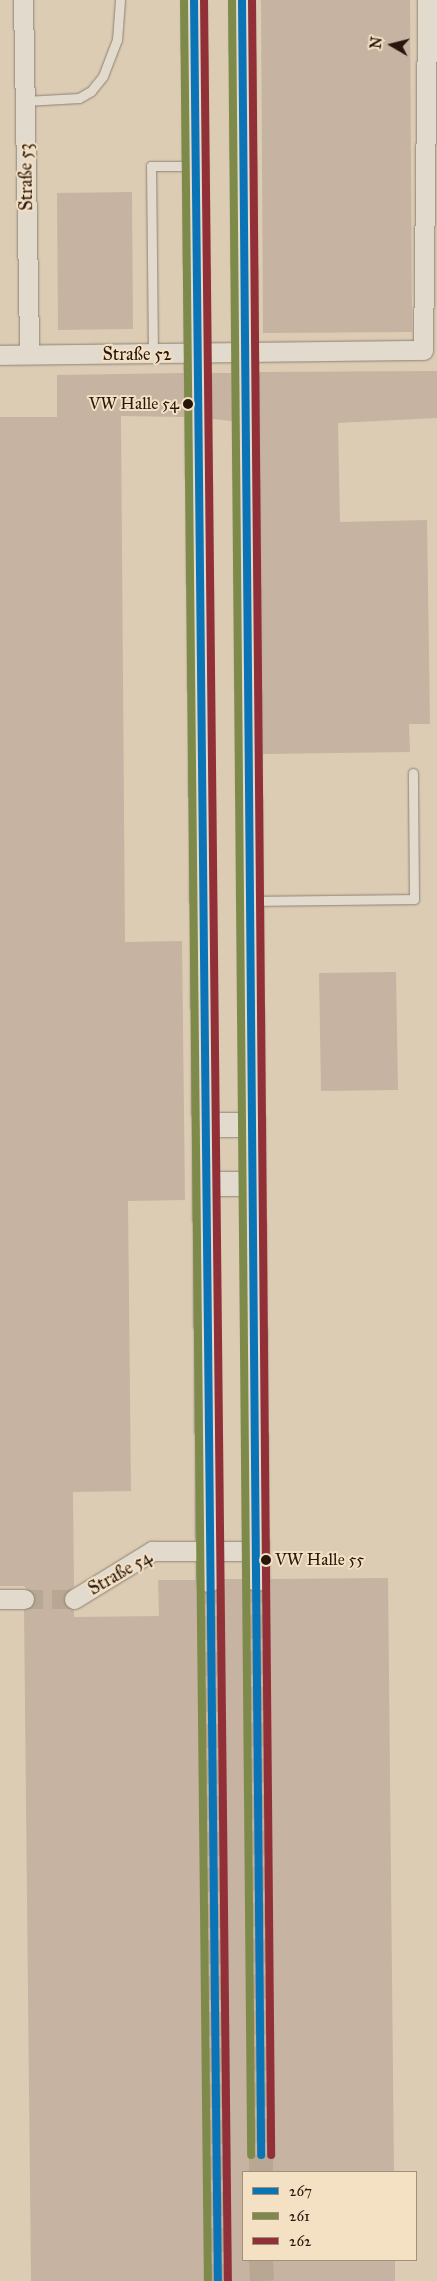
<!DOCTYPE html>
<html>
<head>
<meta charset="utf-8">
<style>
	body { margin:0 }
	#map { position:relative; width:437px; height:2281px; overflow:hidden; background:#dcccb4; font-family:"IM FELL Great Primer",serif }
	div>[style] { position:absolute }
	.building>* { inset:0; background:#c6b3a2 }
	.minor-tunnel>* { height:19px; margin-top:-9.5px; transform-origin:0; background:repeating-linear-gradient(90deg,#b8a792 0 19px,transparent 0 28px) }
	.tertiary-tunnel>* { height:24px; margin-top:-12px; transform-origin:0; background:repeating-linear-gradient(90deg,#b8a792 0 24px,transparent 0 36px) }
	.roads { filter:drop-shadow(0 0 1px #8d8274) drop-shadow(0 0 1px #8d8274) }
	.service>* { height:9px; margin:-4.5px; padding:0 4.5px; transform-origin:4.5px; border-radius:4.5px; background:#e3dace }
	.minor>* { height:19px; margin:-9.5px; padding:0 9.5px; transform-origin:9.5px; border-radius:9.5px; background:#e3dace }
	.tertiary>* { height:24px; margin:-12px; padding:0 12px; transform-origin:12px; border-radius:12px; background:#e3dace }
	.bus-1>* { height:8px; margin:-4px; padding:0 4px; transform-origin:4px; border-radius:4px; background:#0b74b7 }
	.bus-2>* { height:8px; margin:-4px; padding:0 4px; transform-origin:4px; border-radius:4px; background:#7e8a4a }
	.bus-3>* { height:8px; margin:-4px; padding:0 4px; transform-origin:4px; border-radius:4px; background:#923037 }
	.dots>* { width:14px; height:14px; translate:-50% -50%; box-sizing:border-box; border:2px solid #f4e0c3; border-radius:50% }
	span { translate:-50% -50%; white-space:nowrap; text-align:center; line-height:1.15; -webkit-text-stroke:4px #f4e0c3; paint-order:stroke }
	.bus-label { font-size:17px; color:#28150c }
	.right { translate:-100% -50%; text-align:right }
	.left { translate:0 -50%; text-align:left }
	.street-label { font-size:18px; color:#28150c }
	.legend { position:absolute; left:242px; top:2171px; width:175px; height:90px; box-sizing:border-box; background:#f4e0c3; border:1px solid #a28f7a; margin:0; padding:6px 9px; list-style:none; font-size:15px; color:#28150c }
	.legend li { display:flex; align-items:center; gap:10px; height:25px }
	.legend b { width:25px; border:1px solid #a28f7a }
	.north { position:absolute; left:367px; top:20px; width:50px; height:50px; -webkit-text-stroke:4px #f4e0c3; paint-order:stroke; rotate:278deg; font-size:14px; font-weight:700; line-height:20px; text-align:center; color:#28150c }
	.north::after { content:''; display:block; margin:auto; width:18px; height:22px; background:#28150c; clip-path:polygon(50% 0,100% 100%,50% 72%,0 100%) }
</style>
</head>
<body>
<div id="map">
	<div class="building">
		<i style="clip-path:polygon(261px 0,410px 0,412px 332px,263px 333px)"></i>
		<i style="clip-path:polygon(132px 192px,133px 329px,58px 330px,57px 193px)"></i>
		<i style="clip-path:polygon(437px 371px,437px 418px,338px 423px,340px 522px,427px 520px,430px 724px,409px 724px,410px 752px,263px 754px,259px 372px)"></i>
		<i style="clip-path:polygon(184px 373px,184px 417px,121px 416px,125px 942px,182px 941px,185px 1200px,128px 1201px,131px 1491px,73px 1492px,74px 1586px,63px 1600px,74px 1610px,74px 1617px,159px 1616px,158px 1580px,195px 1580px,197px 1587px,209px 1594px,216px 1592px,223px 1579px,243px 1579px,257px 1593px,264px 1591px,271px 1579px,388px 1578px,394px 2172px,243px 2172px,243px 2260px,395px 2260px,395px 2281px,31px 2281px,24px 1610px,35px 1599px,24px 1586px,0 1586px,0 417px,57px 417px,57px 375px)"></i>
		<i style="clip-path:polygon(211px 373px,232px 373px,232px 421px,212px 419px)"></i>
		<i style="clip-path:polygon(396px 972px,398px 1090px,321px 1091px,319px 973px)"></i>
	</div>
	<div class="minor-tunnel">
		<i style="left:24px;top:1599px;width:50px"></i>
	</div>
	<div class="tertiary-tunnel">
		<i style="left:257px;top:1579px;width:593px;rotate:89.61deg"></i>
		<i style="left:209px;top:1580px;width:701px;rotate:89.26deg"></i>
		<i style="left:261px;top:2260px;width:21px;rotate:87deg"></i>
	</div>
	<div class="roads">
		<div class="service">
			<i style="left:25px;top:101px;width:54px;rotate:-3.2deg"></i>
			<i style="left:79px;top:98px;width:14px;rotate:-30deg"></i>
			<i style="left:91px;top:91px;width:19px;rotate:-51deg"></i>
			<i style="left:103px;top:76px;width:39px;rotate:-69deg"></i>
			<i style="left:117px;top:40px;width:40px;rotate:-85.7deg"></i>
			<i style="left:153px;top:354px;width:188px;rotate:-90.6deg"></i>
			<i style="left:151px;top:166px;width:44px"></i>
			<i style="left:251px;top:901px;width:163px;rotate:-0.7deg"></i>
			<i style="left:414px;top:899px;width:126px;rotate:-90.5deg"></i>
		</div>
		<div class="minor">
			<i style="left:23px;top:0;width:354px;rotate:89deg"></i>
			<i style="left:0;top:355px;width:423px;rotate:-0.7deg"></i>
			<i style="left:423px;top:350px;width:350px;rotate:-89.3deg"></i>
			<i style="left:0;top:1599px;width:24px"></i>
			<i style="left:74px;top:1599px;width:92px;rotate:-31.6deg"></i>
			<i style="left:152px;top:1551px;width:105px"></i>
		</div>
		<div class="tertiary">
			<i style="left:194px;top:0;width:1580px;rotate:89.46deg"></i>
			<i style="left:242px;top:0;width:1579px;rotate:89.46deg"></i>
			<i style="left:207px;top:1125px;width:46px"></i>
			<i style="left:207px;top:1184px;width:46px"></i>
		</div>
	</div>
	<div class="bus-1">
		<i style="left:194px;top:0;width:2281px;rotate:89.4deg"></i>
		<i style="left:242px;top:0;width:2155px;rotate:89.49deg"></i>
	</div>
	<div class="bus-2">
		<i style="left:184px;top:0;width:2281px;rotate:89.4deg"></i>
		<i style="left:232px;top:0;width:2155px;rotate:89.49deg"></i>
	</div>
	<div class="bus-3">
		<i style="left:204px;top:0;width:2281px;rotate:89.4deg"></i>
		<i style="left:252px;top:0;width:2155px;rotate:89.49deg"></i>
	</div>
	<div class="dots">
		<i style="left:188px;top:404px;background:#28150c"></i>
		<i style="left:266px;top:1560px;background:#28150c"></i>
	</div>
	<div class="bus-label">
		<span class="right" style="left:179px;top:404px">VW Halle 54</span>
		<span class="left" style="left:275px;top:1560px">VW Halle 55</span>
	</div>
	<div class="street-label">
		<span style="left:26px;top:177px;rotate:-91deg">Straße 53</span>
		<span style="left:137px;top:354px">Straße 52</span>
		<span style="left:120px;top:1573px;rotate:-30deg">Straße 54</span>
	</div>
	<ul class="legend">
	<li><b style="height:6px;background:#0b74b7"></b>267</li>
	<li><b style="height:6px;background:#7e8a4a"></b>261</li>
	<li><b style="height:6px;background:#923037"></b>262</li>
	</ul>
	<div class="north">N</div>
</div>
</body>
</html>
